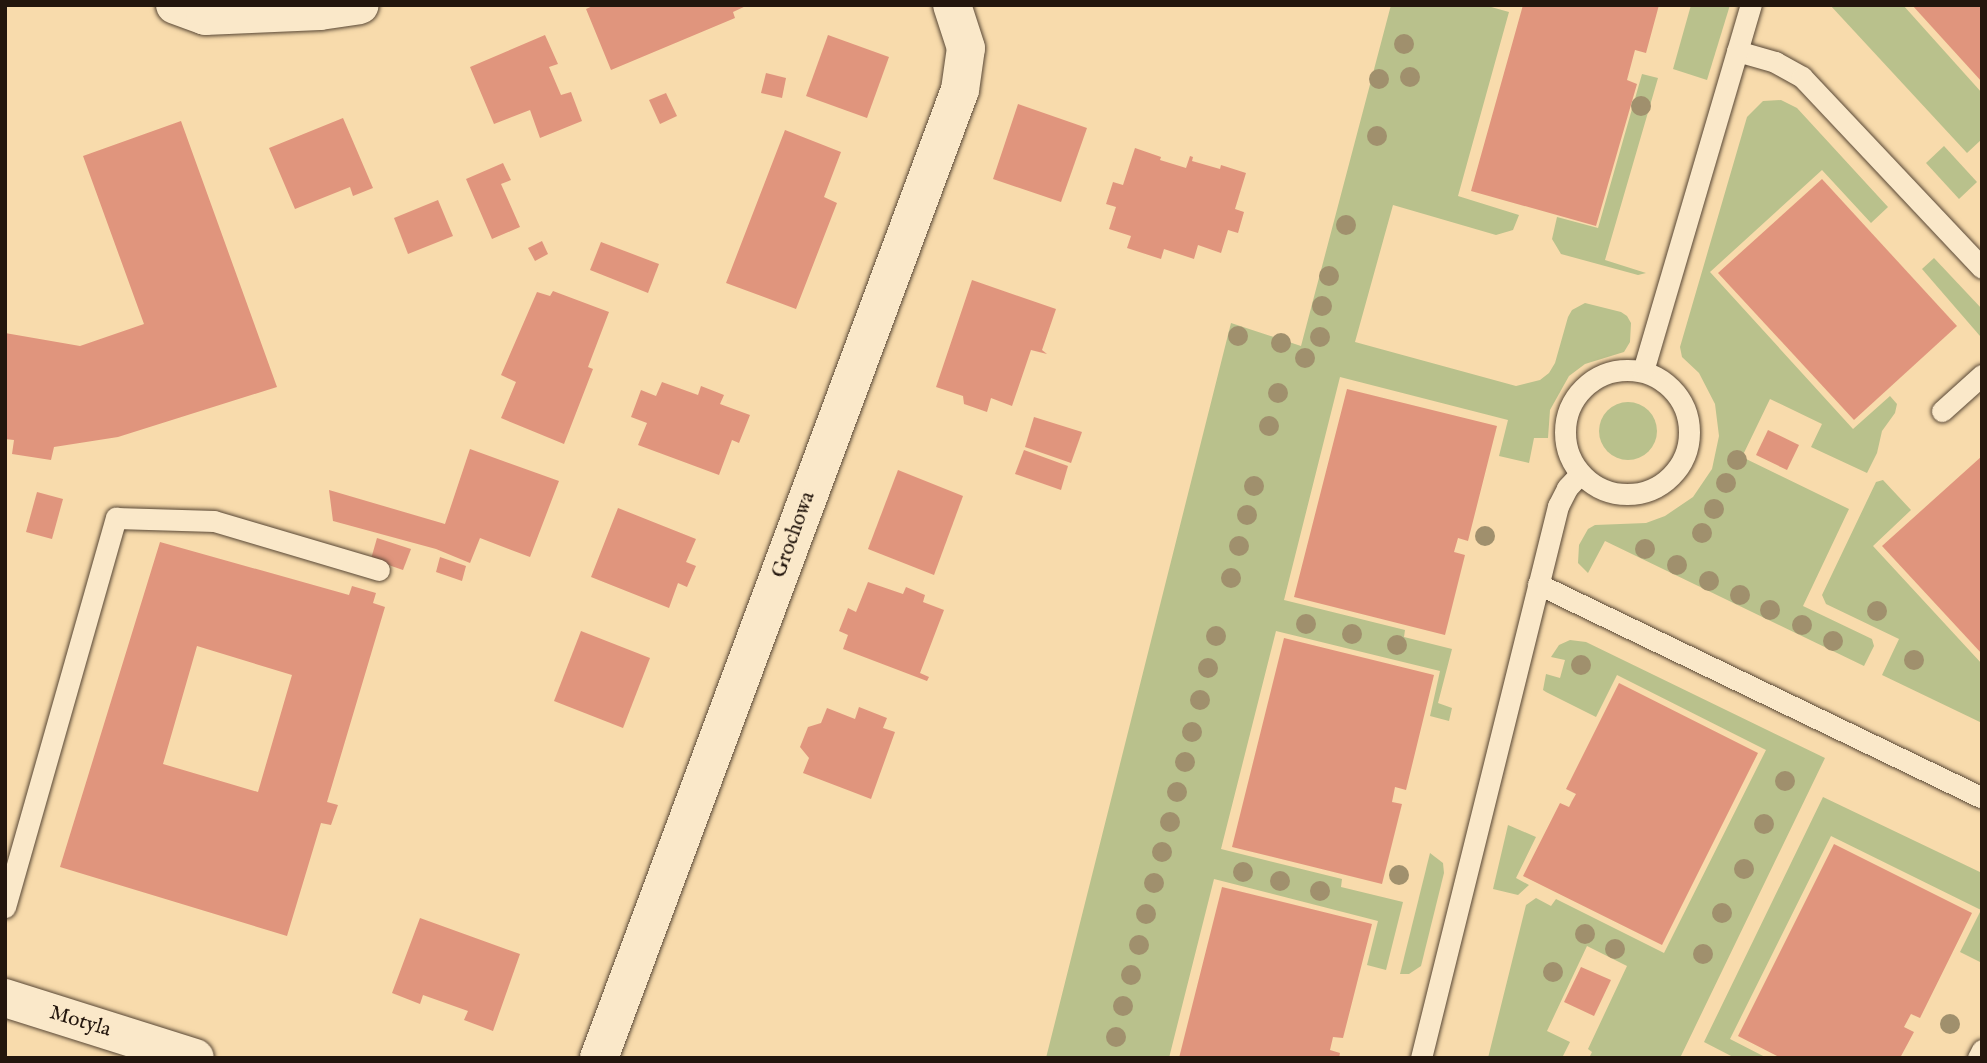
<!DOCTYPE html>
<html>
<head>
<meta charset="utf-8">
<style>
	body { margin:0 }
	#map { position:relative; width:1987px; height:1063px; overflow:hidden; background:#f8dbac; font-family:"IM FELL English",serif }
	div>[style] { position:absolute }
	.green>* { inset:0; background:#b9c18c }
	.round { border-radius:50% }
	.building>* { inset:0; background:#e0957d }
	.roads { filter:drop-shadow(0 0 2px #584735) drop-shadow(0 0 2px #584735) }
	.lane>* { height:21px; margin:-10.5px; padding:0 10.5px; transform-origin:10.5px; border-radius:10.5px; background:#fae8c9 }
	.lane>.ring { margin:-10.5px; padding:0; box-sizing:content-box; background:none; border:21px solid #fae8c9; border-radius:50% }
	.street>* { height:38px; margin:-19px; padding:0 19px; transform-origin:19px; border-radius:19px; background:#fae8c9 }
	.trees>* { width:20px; height:20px; margin:-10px; border-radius:50%; background:#a0906d }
	span { translate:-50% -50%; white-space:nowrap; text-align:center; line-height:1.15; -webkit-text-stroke:6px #fae8c9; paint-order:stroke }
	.street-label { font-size:21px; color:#23160d }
	.frame { position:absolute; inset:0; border:7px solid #23160d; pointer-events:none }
</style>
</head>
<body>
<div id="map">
	<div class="green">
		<i style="clip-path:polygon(1391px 5px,1484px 5px,1509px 12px,1458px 196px,1519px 215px,1513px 230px,1496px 235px,1393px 205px,1355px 342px,1516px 386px,1540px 380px,1549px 373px,1555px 363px,1568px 317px,1572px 310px,1585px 303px,1621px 312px,1627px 316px,1631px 323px,1630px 342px,1624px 352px,1585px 364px,1569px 376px,1550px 410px,1548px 438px,1534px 438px,1529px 463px,1499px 456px,1508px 420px,1340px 377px,1284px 600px,1405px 630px,1404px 637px,1452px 649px,1438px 703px,1452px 708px,1449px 721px,1430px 716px,1440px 671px,1276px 631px,1221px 849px,1342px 879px,1341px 887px,1403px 902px,1386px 970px,1367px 965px,1378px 921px,1214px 879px,1169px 1058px,1046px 1058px,1231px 323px,1301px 346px)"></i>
		<i style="clip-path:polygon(1691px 5px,1730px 5px,1707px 80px,1673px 69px)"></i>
		<i style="clip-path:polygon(1830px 5px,1903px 5px,1982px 93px,1982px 139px,1967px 153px)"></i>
		<i style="clip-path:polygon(1642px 74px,1658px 78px,1605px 260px,1646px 273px,1638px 275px,1561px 254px,1552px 239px,1557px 217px,1598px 228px)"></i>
		<i style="clip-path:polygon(1781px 100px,1797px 108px,1888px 207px,1871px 223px,1822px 170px,1710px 272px,1853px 429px,1890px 396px,1897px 404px,1895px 413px,1882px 431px,1877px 453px,1867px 473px,1811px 447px,1822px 424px,1770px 399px,1742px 457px,1849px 509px,1803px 606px,1872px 639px,1874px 646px,1864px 666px,1605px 541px,1588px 573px,1578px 563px,1579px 545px,1588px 529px,1595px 525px,1646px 523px,1665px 516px,1693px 497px,1712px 469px,1719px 436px,1715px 404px,1699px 373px,1682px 357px,1680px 347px,1747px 117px,1763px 101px)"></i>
		<i style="clip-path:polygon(1944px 146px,1977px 182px,1959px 199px,1926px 163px)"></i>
		<i style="clip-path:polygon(1934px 258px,1982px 309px,1980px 336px,1922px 269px)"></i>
		<i class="round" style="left:1599px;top:402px;width:58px;height:58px"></i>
		<i style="clip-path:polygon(1883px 480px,1911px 510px,1873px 546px,1982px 664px,1982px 723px,1882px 675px,1899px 639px,1826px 604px,1822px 595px,1876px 482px)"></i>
		<i style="clip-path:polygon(1570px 640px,1586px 642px,1825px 758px,1680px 1058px,1589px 1058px,1592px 1052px,1588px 1049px,1627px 966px,1587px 946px,1547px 1031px,1570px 1042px,1562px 1058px,1488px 1058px,1526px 905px,1536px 898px,1551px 906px,1556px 899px,1664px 953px,1766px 750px,1617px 675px,1596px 717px,1546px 692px,1543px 690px,1546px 674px,1560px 678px,1565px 660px,1551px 657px,1559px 645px)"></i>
		<i style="clip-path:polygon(1823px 797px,1982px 873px,1982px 963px,1960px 952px,1981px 910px,1831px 836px,1730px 1039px,1767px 1058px,1735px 1058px,1704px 1042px)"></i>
		<i style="clip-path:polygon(1508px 825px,1536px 837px,1516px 878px,1529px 885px,1518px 895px,1493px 889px)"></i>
		<i style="clip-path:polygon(1430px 853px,1443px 863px,1444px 873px,1421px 966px,1409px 974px,1400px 974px)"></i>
	</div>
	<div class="building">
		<i style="clip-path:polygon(595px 5px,615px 7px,748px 5px,733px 12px,735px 18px,611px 70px,586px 9px)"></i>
		<i style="clip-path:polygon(1523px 5px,1659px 5px,1646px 53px,1635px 50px,1627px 80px,1637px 84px,1596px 226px,1471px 191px)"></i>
		<i style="clip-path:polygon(1912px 5px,1982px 5px,1982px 82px)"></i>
		<i style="clip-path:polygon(545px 35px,558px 64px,549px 67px,561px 95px,571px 92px,582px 121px,540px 138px,530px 110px,494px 124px,470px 67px)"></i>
		<i style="clip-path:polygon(828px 35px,889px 57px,867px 118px,806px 96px)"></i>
		<i style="clip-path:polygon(766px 73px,786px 78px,782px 98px,761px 93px)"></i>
		<i style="clip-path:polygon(666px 93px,677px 116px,660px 124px,649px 100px)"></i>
		<i style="clip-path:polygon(1018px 104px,1087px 128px,1061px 202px,993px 179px)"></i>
		<i style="clip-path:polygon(343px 118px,373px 188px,353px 196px,350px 187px,295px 209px,269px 148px)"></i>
		<i style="clip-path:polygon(181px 121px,277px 387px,118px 437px,54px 447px,51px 460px,12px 454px,14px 440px,5px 439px,5px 333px,80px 346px,144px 324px,83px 156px)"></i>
		<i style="clip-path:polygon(785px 130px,841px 152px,824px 197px,837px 203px,796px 309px,726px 283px)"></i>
		<i style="clip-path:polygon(1135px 148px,1161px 157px,1160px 160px,1186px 168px,1190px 156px,1193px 157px,1192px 161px,1220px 169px,1221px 165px,1246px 173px,1235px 209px,1244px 212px,1238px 233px,1228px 230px,1221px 253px,1198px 245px,1194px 259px,1164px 249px,1161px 259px,1127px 248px,1131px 236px,1109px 229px,1116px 207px,1106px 204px,1113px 182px,1123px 185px)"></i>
		<i style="clip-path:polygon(503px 163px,511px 180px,501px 184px,520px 227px,492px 239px,466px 179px)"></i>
		<i style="clip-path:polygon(1822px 179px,1957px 326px,1854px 420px,1718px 273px)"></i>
		<i style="clip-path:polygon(438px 200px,453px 236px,408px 254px,394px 218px)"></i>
		<i style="clip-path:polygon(542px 241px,548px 254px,535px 261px,528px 248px)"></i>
		<i style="clip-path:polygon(601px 242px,659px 264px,648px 293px,590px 270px)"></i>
		<i style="clip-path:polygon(972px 280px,1056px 309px,1042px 350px,1047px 354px,1031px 350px,1012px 406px,991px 398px,987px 412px,964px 404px,963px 396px,936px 387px)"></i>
		<i style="clip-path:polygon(553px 291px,609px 312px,588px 367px,593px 369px,564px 444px,501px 418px,516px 382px,501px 375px,537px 292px,550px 296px)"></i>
		<i style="clip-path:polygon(662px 382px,698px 395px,701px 386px,724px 395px,720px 404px,750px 415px,739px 443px,732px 440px,719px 475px,638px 445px,647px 423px,631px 417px,641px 390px,656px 396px)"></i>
		<i style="clip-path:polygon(1347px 389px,1497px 426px,1468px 541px,1458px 538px,1454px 552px,1465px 555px,1445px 635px,1294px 597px)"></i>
		<i style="clip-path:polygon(1034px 417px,1082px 432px,1071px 463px,1025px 447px)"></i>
		<i style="clip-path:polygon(1768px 430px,1799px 445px,1787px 470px,1756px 455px)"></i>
		<i style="clip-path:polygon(470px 449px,559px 481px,530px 557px,480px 538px,470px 563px,436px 549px,333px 521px,329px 490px,445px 524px)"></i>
		<i style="clip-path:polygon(1024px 450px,1068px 466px,1061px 490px,1015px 474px)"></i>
		<i style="clip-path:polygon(1982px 456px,1982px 654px,1882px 546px)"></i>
		<i style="clip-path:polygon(898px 470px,963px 496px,934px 575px,868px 549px)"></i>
		<i style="clip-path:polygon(37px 492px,63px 499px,52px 539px,26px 532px)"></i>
		<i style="clip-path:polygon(618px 508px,696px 539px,686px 562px,696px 566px,687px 587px,678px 583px,669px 608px,591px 577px)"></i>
		<i style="clip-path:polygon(377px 538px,411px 549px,403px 570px,371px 559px)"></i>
		<i style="clip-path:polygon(evenodd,160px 542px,349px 595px,352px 586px,376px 593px,373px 603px,385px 607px,327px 802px,338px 805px,331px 825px,321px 823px,287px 936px,60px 867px,160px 542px,197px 646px,292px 675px,258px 792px,163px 764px,197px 646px)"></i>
		<i style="clip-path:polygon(440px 557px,466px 566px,462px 581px,436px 572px)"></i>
		<i style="clip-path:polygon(868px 582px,903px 594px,906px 587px,925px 595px,923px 602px,944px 610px,920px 673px,929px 677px,927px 681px,843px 649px,848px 635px,839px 631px,848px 608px,856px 612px)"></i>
		<i style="clip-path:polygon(581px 631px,650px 658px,623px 728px,554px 701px)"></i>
		<i style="clip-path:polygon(1284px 638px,1434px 675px,1406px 790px,1395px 787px,1392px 802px,1402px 804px,1382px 884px,1232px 847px)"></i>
		<i style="clip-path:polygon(1619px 683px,1758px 753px,1662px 945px,1523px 876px,1560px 803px,1569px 807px,1572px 801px,1576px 794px,1566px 789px)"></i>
		<i style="clip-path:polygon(859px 707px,887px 718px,883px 728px,895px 732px,871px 799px,803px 773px,809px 758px,800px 747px,808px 727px,821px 723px,827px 708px,855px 719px)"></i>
		<i style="clip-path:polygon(1834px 844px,1972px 913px,1920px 1018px,1911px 1014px,1904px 1027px,1914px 1032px,1900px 1058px,1781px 1058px,1738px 1036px)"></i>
		<i style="clip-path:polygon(1222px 887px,1372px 924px,1343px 1038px,1333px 1037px,1330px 1050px,1340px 1053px,1339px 1058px,1179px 1058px)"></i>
		<i style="clip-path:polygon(420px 918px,520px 954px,493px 1031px,464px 1020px,468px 1011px,423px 995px,420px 1004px,392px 993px)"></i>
		<i style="clip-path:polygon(1581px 967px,1611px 980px,1594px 1016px,1564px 1002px)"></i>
	</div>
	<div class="roads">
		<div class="lane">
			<i style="left:1737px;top:51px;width:40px;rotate:16deg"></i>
			<i style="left:1775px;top:62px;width:31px;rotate:29deg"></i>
			<i style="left:1802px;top:77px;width:262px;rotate:46.7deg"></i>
			<i class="ring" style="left:1565px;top:370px;width:103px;height:103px"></i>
			<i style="left:1643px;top:371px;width:382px;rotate:-73.6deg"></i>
			<i style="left:1942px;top:411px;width:54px;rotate:-42deg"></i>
			<i style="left:1538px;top:584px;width:493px;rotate:25.7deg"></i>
			<i style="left:5px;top:907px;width:405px;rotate:-74.1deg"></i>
			<i style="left:116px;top:518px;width:98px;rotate:1.8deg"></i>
			<i style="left:214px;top:521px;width:172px;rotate:16.5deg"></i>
			<i style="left:1421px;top:1058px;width:569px;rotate:-76.06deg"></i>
			<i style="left:1558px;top:506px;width:20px;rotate:-63deg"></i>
			<i style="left:1567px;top:488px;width:19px;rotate:-47deg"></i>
			<i style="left:1978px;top:1058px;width:9px;rotate:-63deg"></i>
		</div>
		<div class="street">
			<i style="left:175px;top:5px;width:32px;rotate:20deg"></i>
			<i style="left:205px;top:16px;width:115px;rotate:-2.5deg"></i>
			<i style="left:320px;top:11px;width:40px;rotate:-8.5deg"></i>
			<i style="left:5px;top:998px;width:199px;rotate:17.5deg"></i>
			<i style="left:599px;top:1058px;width:1033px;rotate:-69.55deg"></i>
			<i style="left:960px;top:90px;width:42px;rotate:-81.9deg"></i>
			<i style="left:966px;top:48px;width:45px;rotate:-108deg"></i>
		</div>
	</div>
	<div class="trees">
		<i style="left:1404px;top:44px"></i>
		<i style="left:1410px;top:77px"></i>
		<i style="left:1379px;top:79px"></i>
		<i style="left:1641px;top:106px"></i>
		<i style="left:1377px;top:136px"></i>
		<i style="left:1346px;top:225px"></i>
		<i style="left:1329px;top:276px"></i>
		<i style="left:1322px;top:306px"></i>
		<i style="left:1238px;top:336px"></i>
		<i style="left:1320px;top:337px"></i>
		<i style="left:1281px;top:343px"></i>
		<i style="left:1305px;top:358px"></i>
		<i style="left:1278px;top:393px"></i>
		<i style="left:1269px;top:426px"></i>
		<i style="left:1737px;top:460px"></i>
		<i style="left:1726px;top:483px"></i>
		<i style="left:1254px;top:486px"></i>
		<i style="left:1714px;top:509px"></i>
		<i style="left:1247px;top:515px"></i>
		<i style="left:1702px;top:533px"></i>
		<i style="left:1485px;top:536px"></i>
		<i style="left:1239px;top:546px"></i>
		<i style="left:1645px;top:549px"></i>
		<i style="left:1677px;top:565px"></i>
		<i style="left:1231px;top:578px"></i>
		<i style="left:1709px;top:581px"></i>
		<i style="left:1740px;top:595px"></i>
		<i style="left:1770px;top:610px"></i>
		<i style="left:1877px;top:611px"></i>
		<i style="left:1306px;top:624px"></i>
		<i style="left:1802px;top:625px"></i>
		<i style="left:1352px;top:634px"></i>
		<i style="left:1216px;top:636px"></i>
		<i style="left:1833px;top:641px"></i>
		<i style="left:1397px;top:645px"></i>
		<i style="left:1914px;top:660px"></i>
		<i style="left:1581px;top:665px"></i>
		<i style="left:1208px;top:668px"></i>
		<i style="left:1200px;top:700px"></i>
		<i style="left:1192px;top:732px"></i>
		<i style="left:1185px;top:762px"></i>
		<i style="left:1785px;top:781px"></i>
		<i style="left:1177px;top:792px"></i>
		<i style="left:1170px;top:822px"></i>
		<i style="left:1764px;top:824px"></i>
		<i style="left:1162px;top:852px"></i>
		<i style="left:1744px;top:869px"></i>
		<i style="left:1243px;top:872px"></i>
		<i style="left:1399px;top:875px"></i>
		<i style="left:1280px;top:881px"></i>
		<i style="left:1154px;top:883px"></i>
		<i style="left:1320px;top:891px"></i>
		<i style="left:1722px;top:913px"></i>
		<i style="left:1146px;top:914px"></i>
		<i style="left:1585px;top:934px"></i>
		<i style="left:1139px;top:945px"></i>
		<i style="left:1615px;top:949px"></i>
		<i style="left:1703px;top:954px"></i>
		<i style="left:1553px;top:972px"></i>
		<i style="left:1131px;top:975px"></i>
		<i style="left:1123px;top:1006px"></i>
		<i style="left:1950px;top:1024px"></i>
		<i style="left:1116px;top:1037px"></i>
	</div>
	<div class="street-label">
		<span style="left:794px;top:535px;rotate:-70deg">Grochowa</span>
		<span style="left:80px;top:1022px;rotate:17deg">Motyla</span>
	</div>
	<div class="frame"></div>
</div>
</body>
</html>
